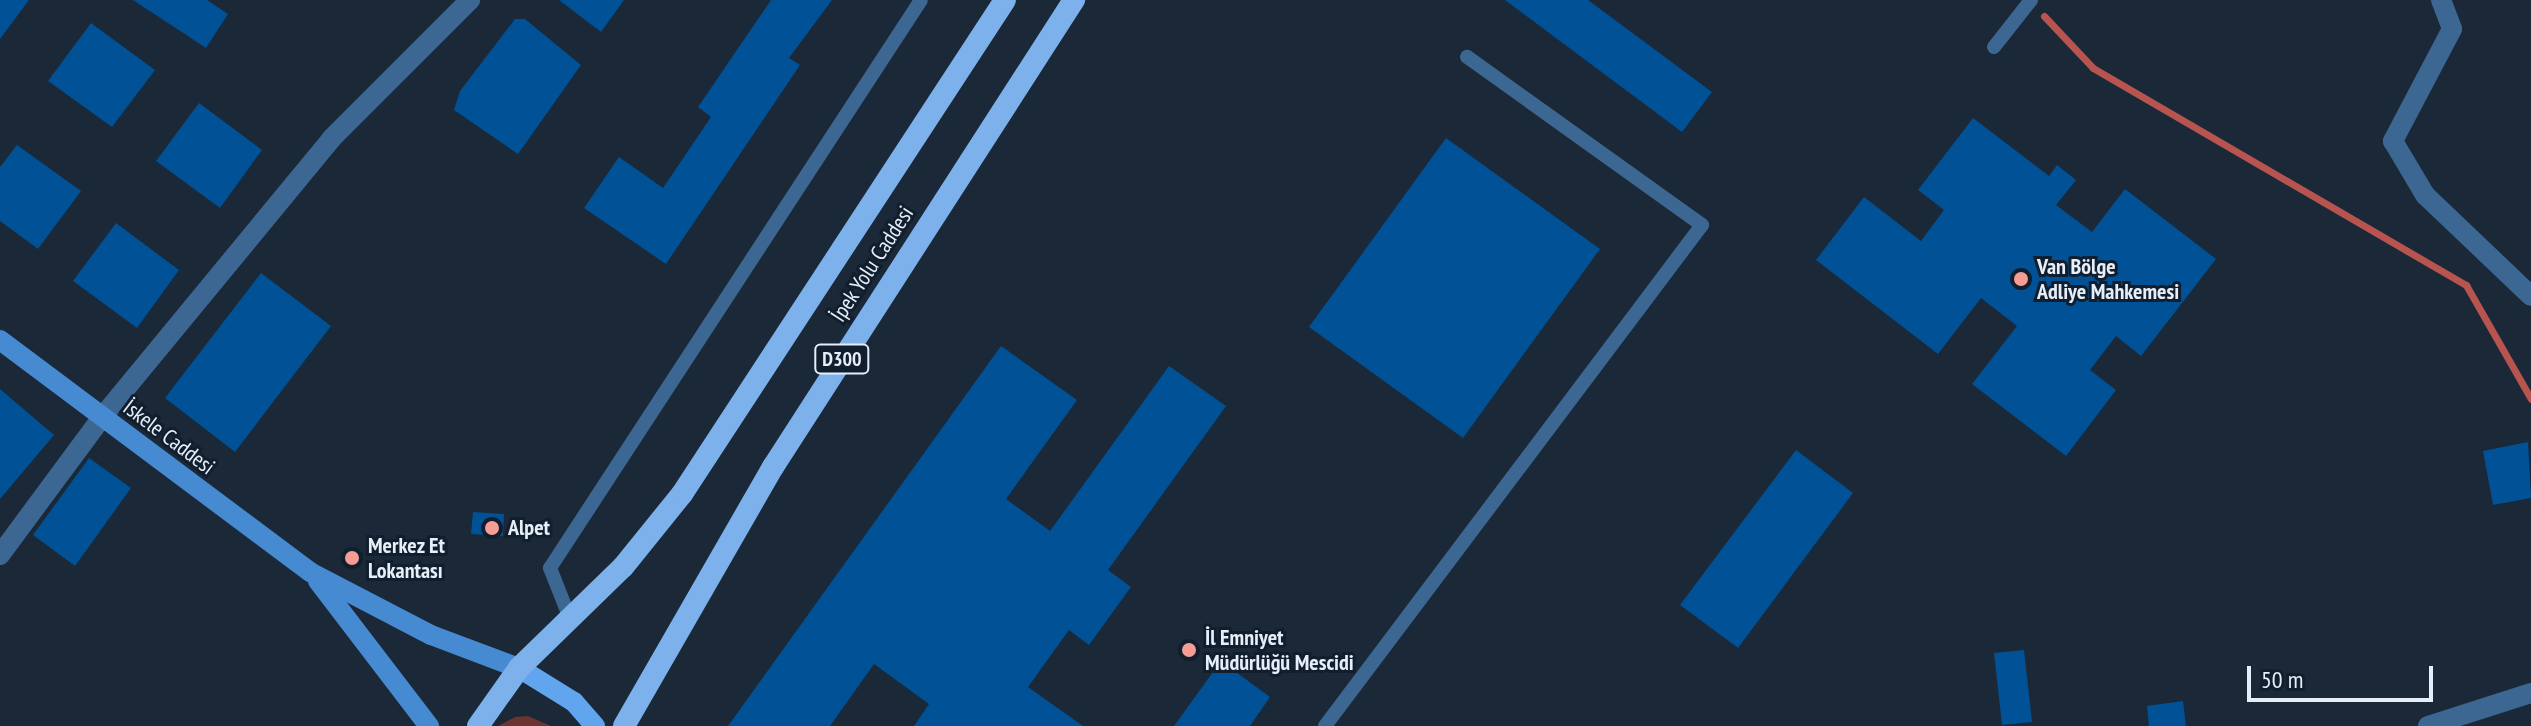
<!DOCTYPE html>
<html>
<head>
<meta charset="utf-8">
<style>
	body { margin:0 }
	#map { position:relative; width:2531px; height:726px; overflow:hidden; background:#1a2837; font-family:"PT Sans Narrow",sans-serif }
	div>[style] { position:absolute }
	.green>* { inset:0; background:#6c3431 }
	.stream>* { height:7px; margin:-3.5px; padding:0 3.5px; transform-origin:3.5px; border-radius:3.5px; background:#b75450 }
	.building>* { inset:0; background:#005195 }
	.service>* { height:14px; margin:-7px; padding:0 7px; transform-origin:7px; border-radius:7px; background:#3d6793 }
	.minor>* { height:20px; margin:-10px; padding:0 10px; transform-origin:10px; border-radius:10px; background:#3d6793 }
	.secondary>* { height:20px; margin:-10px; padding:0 10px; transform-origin:10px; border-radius:10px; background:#468ad1 }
	.primary>* { height:20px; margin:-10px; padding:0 10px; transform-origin:10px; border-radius:10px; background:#61a5ef }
	.trunk>* { height:22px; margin:-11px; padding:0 11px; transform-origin:11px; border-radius:11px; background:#7cb1ec }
	.dots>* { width:22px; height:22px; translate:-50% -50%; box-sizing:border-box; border:4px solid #111e2d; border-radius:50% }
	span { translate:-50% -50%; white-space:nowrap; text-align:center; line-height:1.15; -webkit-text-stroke:6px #111e2d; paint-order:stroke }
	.shield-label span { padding:2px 6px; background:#111e2d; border:2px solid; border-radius:6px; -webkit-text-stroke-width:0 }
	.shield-label { font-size:20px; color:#e5eef9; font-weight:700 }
	.street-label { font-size:22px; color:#e5eef9 }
	.poi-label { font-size:22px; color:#e5eef9; font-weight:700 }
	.left { translate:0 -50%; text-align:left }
	.scale { position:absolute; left:2247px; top:666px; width:186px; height:36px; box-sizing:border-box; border:4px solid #e5eef9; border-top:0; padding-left:10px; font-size:24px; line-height:28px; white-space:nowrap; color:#e5eef9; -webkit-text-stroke:6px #111e2d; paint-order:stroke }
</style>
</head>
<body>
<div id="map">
	<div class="green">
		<i style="clip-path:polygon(528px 716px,551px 726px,498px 726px,515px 717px)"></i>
	</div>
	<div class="stream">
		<i style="left:2044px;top:16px;width:71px;rotate:46.7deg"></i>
		<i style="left:2093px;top:68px;width:432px;rotate:30.2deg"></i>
		<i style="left:2466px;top:285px;width:131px;rotate:60.3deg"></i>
	</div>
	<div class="building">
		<i style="clip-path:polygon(0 0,29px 0,0 39px)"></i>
		<i style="clip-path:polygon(133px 0,207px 0,228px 14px,206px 48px)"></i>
		<i style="clip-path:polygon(559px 0,624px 0,601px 32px)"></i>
		<i style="clip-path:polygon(771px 0,832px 0,789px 58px,800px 65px,666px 264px,584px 208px,619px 157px,663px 188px,711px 117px,698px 107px)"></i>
		<i style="clip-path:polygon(1505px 0,1588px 0,1712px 92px,1682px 132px)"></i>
		<i style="clip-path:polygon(515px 19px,525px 19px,581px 65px,518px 154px,454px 110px,460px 91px)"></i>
		<i style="clip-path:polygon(91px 23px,155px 70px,112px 127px,48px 81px)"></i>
		<i style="clip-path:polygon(199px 103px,262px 150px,220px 208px,156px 161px)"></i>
		<i style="clip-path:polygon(1973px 118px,2049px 176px,2057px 165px,2076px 180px,2056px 205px,2092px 232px,2125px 189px,2216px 259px,2141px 356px,2116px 336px,2090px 370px,2116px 390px,2066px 456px,1972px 384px,2017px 326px,1981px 298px,1938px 354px,1816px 260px,1864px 197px,1921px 241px,1944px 210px,1918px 190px)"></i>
		<i style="clip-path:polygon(1446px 138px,1600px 249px,1463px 438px,1309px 327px)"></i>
		<i style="clip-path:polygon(17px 145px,81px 191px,38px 249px,0 221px,0 167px)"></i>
		<i style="clip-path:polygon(116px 223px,179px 270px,137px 328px,73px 281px)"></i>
		<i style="clip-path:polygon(261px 273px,331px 326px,235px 452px,165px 398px)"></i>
		<i style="clip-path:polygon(1001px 346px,1077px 400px,1006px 499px,1050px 531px,1169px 366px,1226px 406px,1108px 570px,1131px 587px,1089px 645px,1069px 630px,1028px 687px,1083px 726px,914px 726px,929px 704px,874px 664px,830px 726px,728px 726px)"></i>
		<i style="clip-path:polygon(0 389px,54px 435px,0 499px)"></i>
		<i style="clip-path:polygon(2528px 442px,2531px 498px,2493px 505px,2483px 451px)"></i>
		<i style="clip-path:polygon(1796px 450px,1853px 493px,1738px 648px,1680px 605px)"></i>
		<i style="clip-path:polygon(89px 458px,131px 488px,75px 566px,33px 535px)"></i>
		<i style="clip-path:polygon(473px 512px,504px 514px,503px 536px,471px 534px)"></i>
		<i style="clip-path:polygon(2024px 650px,2032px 722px,2002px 725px,1994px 653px)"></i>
		<i style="clip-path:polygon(1221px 661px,1270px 697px,1250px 726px,1174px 726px)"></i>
		<i style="clip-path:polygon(2183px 701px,2186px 726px,2149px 726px,2147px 706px)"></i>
	</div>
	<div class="service">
		<i style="left:1994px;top:47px;width:60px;rotate:-51.8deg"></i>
		<i style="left:571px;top:621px;width:57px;rotate:-111.6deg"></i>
		<i style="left:550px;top:568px;width:678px;rotate:-56.85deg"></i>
		<i style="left:1325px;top:726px;width:627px;rotate:-53.04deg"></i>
		<i style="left:1702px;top:225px;width:289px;rotate:-144.4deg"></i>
	</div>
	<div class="minor">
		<i style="left:2441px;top:0;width:31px;rotate:69deg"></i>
		<i style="left:2452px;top:29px;width:127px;rotate:117.8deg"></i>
		<i style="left:2393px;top:141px;width:63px;rotate:59.3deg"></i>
		<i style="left:2425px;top:195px;width:146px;rotate:43.6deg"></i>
		<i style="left:0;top:555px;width:173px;rotate:-53.5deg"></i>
		<i style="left:103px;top:416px;width:359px;rotate:-50.5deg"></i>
		<i style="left:331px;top:139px;width:197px;rotate:-45deg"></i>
		<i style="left:2428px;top:726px;width:108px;rotate:-17.8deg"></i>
	</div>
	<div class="secondary">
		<i style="left:0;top:340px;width:387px;rotate:36.8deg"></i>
		<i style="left:310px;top:572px;width:136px;rotate:27.5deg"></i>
		<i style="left:431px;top:635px;width:94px;rotate:20.6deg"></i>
		<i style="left:318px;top:581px;width:183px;rotate:52.6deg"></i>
	</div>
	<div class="primary">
		<i style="left:519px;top:668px;width:65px;rotate:31.7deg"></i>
		<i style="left:574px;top:702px;width:32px;rotate:49deg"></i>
	</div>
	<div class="trunk">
		<i style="left:478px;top:726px;width:71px;rotate:-54.7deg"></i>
		<i style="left:519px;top:668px;width:145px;rotate:-44.2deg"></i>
		<i style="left:623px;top:567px;width:94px;rotate:-51.1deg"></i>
		<i style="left:682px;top:494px;width:590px;rotate:-56.82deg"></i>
		<i style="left:624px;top:726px;width:299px;rotate:-60.1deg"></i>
		<i style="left:773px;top:467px;width:556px;rotate:-57.2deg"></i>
	</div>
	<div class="dots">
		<i style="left:2021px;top:279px;background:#f59c95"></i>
		<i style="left:492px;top:528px;background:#f59c95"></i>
		<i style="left:352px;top:558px;background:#f59c95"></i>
		<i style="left:1189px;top:650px;background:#f59c95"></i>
	</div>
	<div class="shield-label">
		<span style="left:842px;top:359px">D300</span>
	</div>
	<div class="street-label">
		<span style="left:872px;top:264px;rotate:-57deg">İpek Yolu Caddesi</span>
		<span style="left:169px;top:437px;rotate:37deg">İskele Caddesi</span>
	</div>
	<div class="poi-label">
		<span class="left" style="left:2037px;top:279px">Van Bölge<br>Adliye Mahkemesi</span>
		<span class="left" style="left:508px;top:528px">Alpet</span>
		<span class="left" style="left:368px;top:558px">Merkez Et<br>Lokantası</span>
		<span class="left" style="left:1205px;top:650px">İl Emniyet<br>Müdürlüğü Mescidi</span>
	</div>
	<div class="scale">50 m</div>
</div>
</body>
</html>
